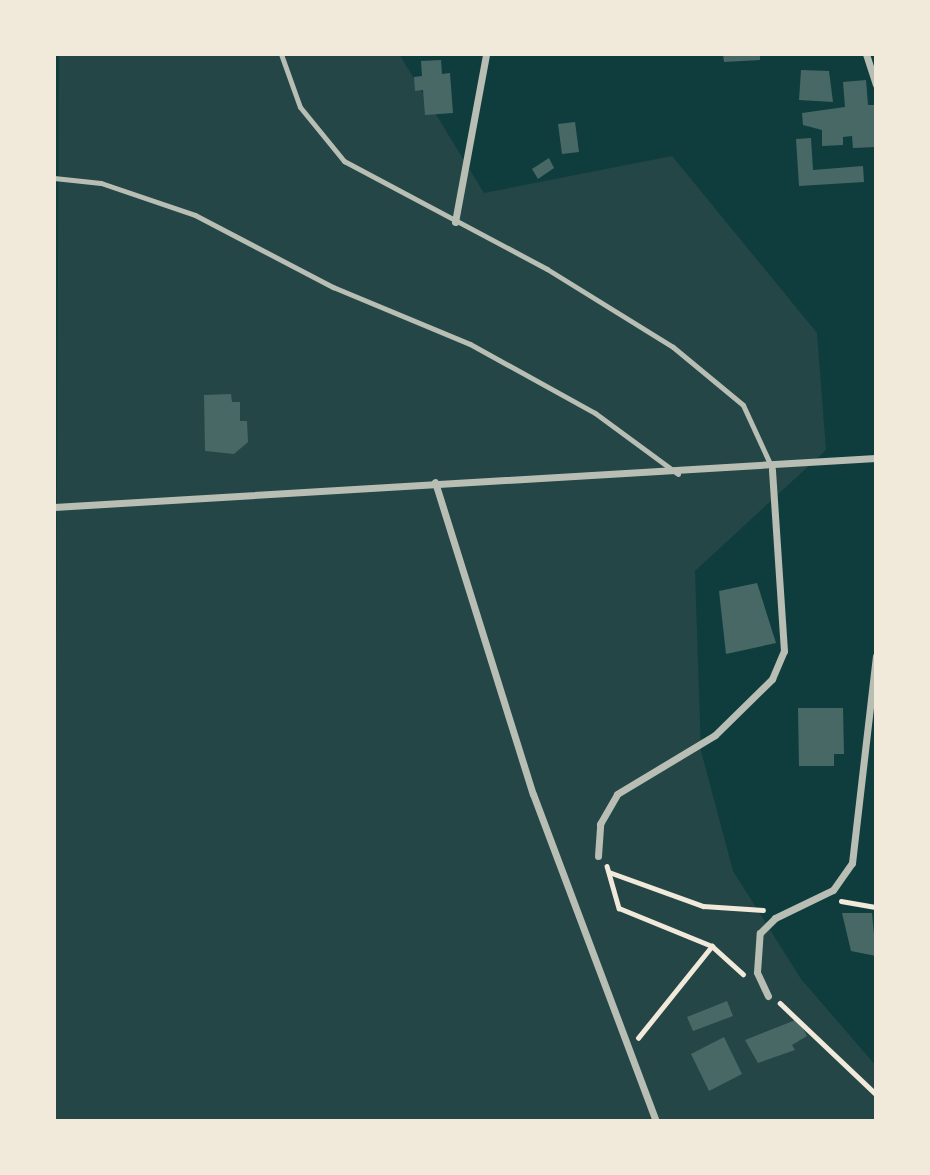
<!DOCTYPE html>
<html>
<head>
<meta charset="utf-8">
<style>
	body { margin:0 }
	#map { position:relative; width:930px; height:1175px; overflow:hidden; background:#0f3d3e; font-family:Manrope,sans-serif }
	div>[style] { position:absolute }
	.green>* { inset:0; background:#244646 }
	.building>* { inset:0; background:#486865 }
	.path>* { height:4.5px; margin:-2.25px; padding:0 2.25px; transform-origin:2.25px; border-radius:2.25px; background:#f1e9da }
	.service>* { height:5px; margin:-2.5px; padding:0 2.5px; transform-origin:2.5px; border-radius:2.5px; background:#b8beb3 }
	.minor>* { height:7px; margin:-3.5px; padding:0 3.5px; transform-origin:3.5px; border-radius:3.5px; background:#b8beb3 }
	span { translate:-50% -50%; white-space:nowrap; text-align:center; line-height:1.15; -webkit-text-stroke:5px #f1e9da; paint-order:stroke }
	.frame { position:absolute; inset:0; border:56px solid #f1e9da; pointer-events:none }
</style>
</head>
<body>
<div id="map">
	<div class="green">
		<i style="clip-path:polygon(59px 54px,399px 54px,484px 193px,672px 156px,817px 333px,826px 450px,695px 571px,701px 751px,733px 871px,801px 979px,876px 1066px,876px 1121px,54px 1121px)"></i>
	</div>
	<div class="building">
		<i style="clip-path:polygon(723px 54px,760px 54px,760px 60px,724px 62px)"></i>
		<i style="clip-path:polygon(441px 60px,442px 74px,450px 73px,453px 113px,425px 115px,423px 90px,415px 91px,414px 77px,422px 76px,421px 61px)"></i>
		<i style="clip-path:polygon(801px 70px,829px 71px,833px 102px,799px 100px)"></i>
		<i style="clip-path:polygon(866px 80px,868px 105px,876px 105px,876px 147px,853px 148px,852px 136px,843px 137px,843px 145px,822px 146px,822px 130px,803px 125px,802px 113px,845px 107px,843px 82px)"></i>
		<i style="clip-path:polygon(575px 122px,579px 152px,562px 154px,558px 124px)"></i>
		<i style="clip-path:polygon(811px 138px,813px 170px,863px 166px,864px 182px,799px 186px,796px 139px)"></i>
		<i style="clip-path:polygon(549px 158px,554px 168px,538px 179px,532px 169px)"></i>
		<i style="clip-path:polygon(231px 394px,232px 402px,240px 402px,240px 421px,247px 421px,248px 442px,234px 454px,205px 451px,204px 395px)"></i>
		<i style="clip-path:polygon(757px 583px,776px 643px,726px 654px,719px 591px)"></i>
		<i style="clip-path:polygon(798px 708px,843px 708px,844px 754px,834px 754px,834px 766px,799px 766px)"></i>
		<i style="clip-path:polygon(842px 913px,872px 913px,876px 956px,851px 951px)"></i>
		<i style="clip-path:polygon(727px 1001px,733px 1016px,693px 1031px,687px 1017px)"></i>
		<i style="clip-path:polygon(798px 1019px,807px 1036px,792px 1045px,795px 1050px,758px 1063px,745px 1040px)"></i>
		<i style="clip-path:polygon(724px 1037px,742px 1074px,709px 1091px,691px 1054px)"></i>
	</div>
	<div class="path">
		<i style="left:607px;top:866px;width:44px;rotate:74.1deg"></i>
		<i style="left:619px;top:908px;width:100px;rotate:22.2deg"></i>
		<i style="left:712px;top:946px;width:42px;rotate:42.1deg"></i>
		<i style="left:609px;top:872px;width:100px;rotate:19.9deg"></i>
		<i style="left:703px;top:906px;width:60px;rotate:3.8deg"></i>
		<i style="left:841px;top:901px;width:36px;rotate:10deg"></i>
		<i style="left:780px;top:1003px;width:132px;rotate:43.5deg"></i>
		<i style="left:638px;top:1038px;width:118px;rotate:-51.2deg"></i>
	</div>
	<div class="service">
		<i style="left:281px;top:54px;width:56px;rotate:70.3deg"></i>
		<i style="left:300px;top:107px;width:70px;rotate:50.8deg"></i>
		<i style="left:344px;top:161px;width:230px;rotate:28deg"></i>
		<i style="left:547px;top:269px;width:148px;rotate:31.8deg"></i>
		<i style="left:673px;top:347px;width:91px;rotate:39.6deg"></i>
		<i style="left:743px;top:405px;width:67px;rotate:65.3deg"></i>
		<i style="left:54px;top:178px;width:47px;rotate:6.1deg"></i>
		<i style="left:101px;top:183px;width:99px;rotate:18.8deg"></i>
		<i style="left:195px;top:215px;width:156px;rotate:27.6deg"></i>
		<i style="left:333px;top:287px;width:148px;rotate:22.6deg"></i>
		<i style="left:470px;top:344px;width:143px;rotate:28.9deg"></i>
		<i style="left:595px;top:413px;width:103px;rotate:36.3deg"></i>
	</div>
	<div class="minor">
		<i style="left:866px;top:54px;width:32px;rotate:72deg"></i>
		<i style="left:455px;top:222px;width:171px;rotate:-79.5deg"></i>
		<i style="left:435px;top:482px;width:327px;rotate:72.6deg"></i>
		<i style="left:533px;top:794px;width:349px;rotate:69.4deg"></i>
		<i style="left:54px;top:507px;width:823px;rotate:-3.41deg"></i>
		<i style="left:598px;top:856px;width:32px;rotate:-86deg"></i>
		<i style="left:600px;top:824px;width:34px;rotate:-60deg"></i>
		<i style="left:617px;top:794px;width:114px;rotate:-31deg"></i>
		<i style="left:715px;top:735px;width:80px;rotate:-44.5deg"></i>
		<i style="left:772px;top:679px;width:30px;rotate:-67deg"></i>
		<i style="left:784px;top:651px;width:182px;rotate:-93.8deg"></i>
		<i style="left:768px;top:996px;width:26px;rotate:-115deg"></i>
		<i style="left:757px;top:972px;width:39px;rotate:-86deg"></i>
		<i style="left:760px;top:933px;width:21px;rotate:-45deg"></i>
		<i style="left:775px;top:918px;width:64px;rotate:-25.8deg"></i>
		<i style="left:833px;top:890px;width:33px;rotate:-55deg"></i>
		<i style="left:852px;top:863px;width:208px;rotate:-83.4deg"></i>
	</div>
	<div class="frame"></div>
</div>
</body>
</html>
